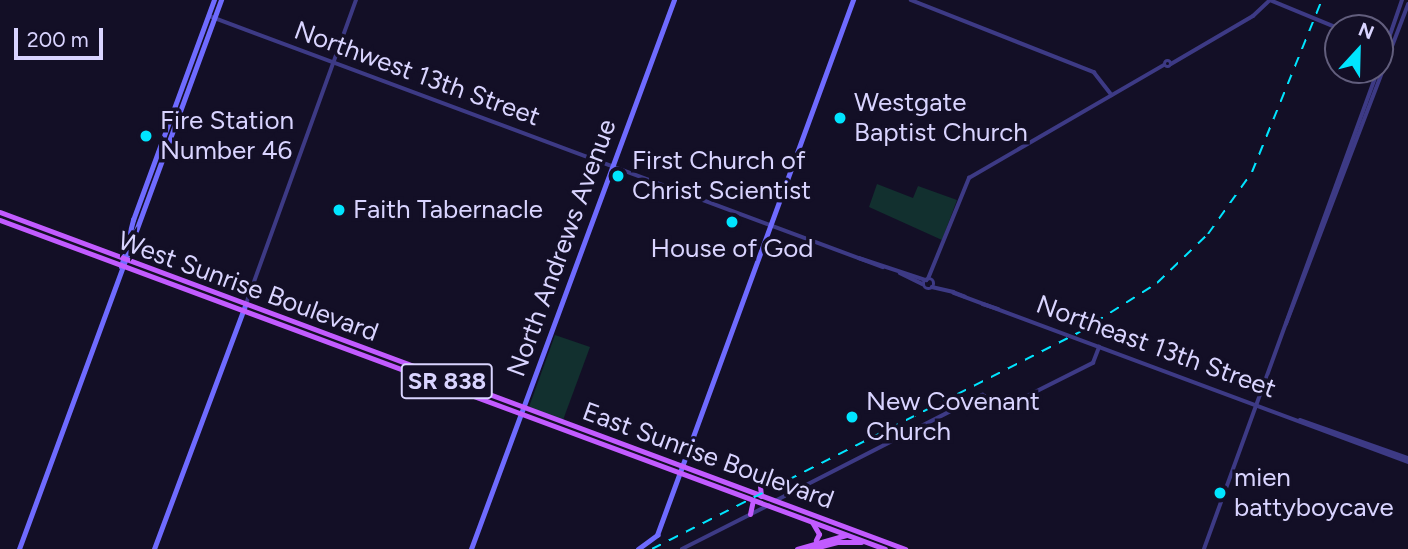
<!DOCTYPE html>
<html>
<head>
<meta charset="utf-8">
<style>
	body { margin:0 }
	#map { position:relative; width:1408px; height:549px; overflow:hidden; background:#130f26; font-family:Figtree,sans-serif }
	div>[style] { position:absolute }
	.green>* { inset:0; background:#12302f }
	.tertiary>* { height:3.5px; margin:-1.75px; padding:0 1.75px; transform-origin:1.75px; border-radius:1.75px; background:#3d3a85 }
	.tertiary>.ring { margin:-1.75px; padding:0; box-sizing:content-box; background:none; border:3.5px solid #3d3a85; border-radius:50% }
	.secondary>* { height:4.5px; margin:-2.25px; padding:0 2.25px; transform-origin:2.25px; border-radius:2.25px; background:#6f6bff }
	.primary>* { height:5px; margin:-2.5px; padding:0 2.5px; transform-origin:2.5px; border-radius:2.5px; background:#c25bff }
	.rail>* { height:2px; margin-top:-1px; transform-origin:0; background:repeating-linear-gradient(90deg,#00e5ff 0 10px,transparent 0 19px) }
	.dots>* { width:19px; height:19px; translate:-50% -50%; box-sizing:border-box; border:4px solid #130f26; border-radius:50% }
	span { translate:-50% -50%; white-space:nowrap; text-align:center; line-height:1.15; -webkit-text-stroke:7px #130f26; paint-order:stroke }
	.shield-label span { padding:2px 5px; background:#130f26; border:2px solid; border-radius:5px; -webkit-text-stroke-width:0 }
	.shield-label { font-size:24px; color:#d9d4ff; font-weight:700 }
	.street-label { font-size:26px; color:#d9d4ff }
	.poi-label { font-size:26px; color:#d9d4ff }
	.left { translate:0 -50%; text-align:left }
	.north { position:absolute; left:1324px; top:14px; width:70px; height:70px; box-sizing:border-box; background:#130f26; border:2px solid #625e7d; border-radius:50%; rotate:22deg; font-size:19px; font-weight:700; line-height:28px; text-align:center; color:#d9d4ff }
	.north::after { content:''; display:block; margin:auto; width:24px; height:32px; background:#00e5ff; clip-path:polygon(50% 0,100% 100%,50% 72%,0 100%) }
	.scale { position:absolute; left:14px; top:28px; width:89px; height:32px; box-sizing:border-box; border:4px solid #d9d4ff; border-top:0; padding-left:9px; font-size:21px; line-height:24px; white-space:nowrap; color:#d9d4ff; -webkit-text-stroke:5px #130f26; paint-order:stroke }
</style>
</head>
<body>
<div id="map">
	<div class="green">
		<i style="clip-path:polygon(877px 184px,913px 198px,918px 186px,957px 200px,942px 240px,869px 207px)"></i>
		<i style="clip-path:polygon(555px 335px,590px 347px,563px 420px,529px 407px)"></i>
	</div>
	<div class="tertiary">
		<i style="left:911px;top:0;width:197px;rotate:21.5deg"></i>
		<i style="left:1094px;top:72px;width:29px;rotate:52deg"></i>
		<i style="left:1270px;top:0;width:74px;rotate:22.4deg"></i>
		<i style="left:209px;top:16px;width:719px;rotate:20.43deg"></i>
		<i class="ring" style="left:1164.5px;top:60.5px;width:3.5px;height:3.5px"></i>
		<i style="left:1171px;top:64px;width:95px;rotate:-30.3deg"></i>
		<i style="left:1253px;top:16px;width:23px;rotate:-43deg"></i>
		<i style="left:1380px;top:64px;width:68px;rotate:-71deg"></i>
		<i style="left:859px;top:258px;width:71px;rotate:18.2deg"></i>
		<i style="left:900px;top:273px;width:25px;rotate:26deg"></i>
		<i style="left:928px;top:279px;width:109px;rotate:-67.9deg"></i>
		<i style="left:969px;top:178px;width:225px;rotate:-30.1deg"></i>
		<i class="ring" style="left:924px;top:279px;width:6.5px;height:6.5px"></i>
		<i style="left:932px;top:287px;width:22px;rotate:13deg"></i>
		<i style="left:965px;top:297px;width:12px;rotate:-160deg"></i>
		<i style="left:954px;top:293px;width:484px;rotate:20.4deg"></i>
		<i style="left:246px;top:304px;width:323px;rotate:-70.1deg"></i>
		<i style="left:983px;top:304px;width:16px;rotate:18deg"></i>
		<i style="left:1286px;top:324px;width:342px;rotate:-69.1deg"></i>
		<i style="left:1300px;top:420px;width:114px;rotate:19.4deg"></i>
		<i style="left:775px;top:501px;width:233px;rotate:-27.1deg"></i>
		<i style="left:982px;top:395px;width:29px;rotate:20deg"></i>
		<i style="left:1009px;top:405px;width:94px;rotate:-26.6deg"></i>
		<i style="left:1093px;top:363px;width:17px;rotate:-69deg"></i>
		<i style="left:682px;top:549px;width:97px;rotate:-26.8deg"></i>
		<i style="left:1204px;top:549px;width:510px;rotate:-70.04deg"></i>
	</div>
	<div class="secondary">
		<i style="left:121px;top:267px;width:49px;rotate:-75.7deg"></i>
		<i style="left:133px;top:220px;width:234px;rotate:-69.8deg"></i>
		<i style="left:19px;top:549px;width:585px;rotate:-69.8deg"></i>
		<i style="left:154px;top:549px;width:259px;rotate:-69.5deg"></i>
		<i style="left:471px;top:549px;width:585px;rotate:-69.71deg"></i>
		<i style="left:638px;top:549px;width:24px;rotate:-36deg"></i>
		<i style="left:657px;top:535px;width:570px;rotate:-69.88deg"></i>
	</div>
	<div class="primary">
		<i style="left:0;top:212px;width:966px;rotate:20.42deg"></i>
		<i style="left:0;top:220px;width:944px;rotate:20.39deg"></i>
		<i style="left:760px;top:486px;width:10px;rotate:84deg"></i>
		<i style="left:750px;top:514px;width:14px;rotate:-78deg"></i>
		<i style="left:812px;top:522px;width:14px;rotate:60deg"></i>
		<i style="left:819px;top:534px;width:7px;rotate:117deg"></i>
		<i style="left:797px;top:549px;width:51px;rotate:-15.9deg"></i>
		<i style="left:811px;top:549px;width:27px;rotate:-15deg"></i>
		<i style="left:837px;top:542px;width:24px"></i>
	</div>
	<div class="rail">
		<i style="left:652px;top:549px;width:478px;rotate:-26.9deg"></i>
		<i style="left:1078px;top:333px;width:93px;rotate:-32.3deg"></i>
		<i style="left:1157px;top:283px;width:71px;rotate:-43.9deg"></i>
		<i style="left:1208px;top:234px;width:76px;rotate:-54.6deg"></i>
		<i style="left:1252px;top:172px;width:186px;rotate:-67.9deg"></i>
	</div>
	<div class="dots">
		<i style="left:840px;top:118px;background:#00e5ff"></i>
		<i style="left:146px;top:136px;background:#00e5ff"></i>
		<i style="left:618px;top:176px;background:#00e5ff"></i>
		<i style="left:339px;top:210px;background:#00e5ff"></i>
		<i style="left:732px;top:222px;background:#00e5ff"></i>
		<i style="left:852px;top:417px;background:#00e5ff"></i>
		<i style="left:1220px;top:493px;background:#00e5ff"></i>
	</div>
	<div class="shield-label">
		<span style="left:447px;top:381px">SR 838</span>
	</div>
	<div class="street-label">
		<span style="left:417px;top:74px;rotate:20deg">Northwest 13th Street</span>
		<span style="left:562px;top:248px;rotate:-70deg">North Andrews Avenue</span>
		<span style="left:248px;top:287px;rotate:20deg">West Sunrise Boulevard</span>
		<span style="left:1156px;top:347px;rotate:20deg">Northeast 13th Street</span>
		<span style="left:708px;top:456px;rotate:20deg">East Sunrise Boulevard</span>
	</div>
	<div class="poi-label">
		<span class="left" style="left:854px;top:118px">Westgate<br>Baptist Church</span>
		<span class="left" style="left:160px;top:136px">Fire Station<br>Number 46</span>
		<span class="left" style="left:632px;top:176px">First Church of<br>Christ Scientist</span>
		<span class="left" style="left:353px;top:210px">Faith Tabernacle</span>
		<span style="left:732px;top:249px">House of God</span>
		<span class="left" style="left:866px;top:417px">New Covenant<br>Church</span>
		<span class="left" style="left:1234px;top:493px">mien<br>battyboycave</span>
	</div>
	<div class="north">N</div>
	<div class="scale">200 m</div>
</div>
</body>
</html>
